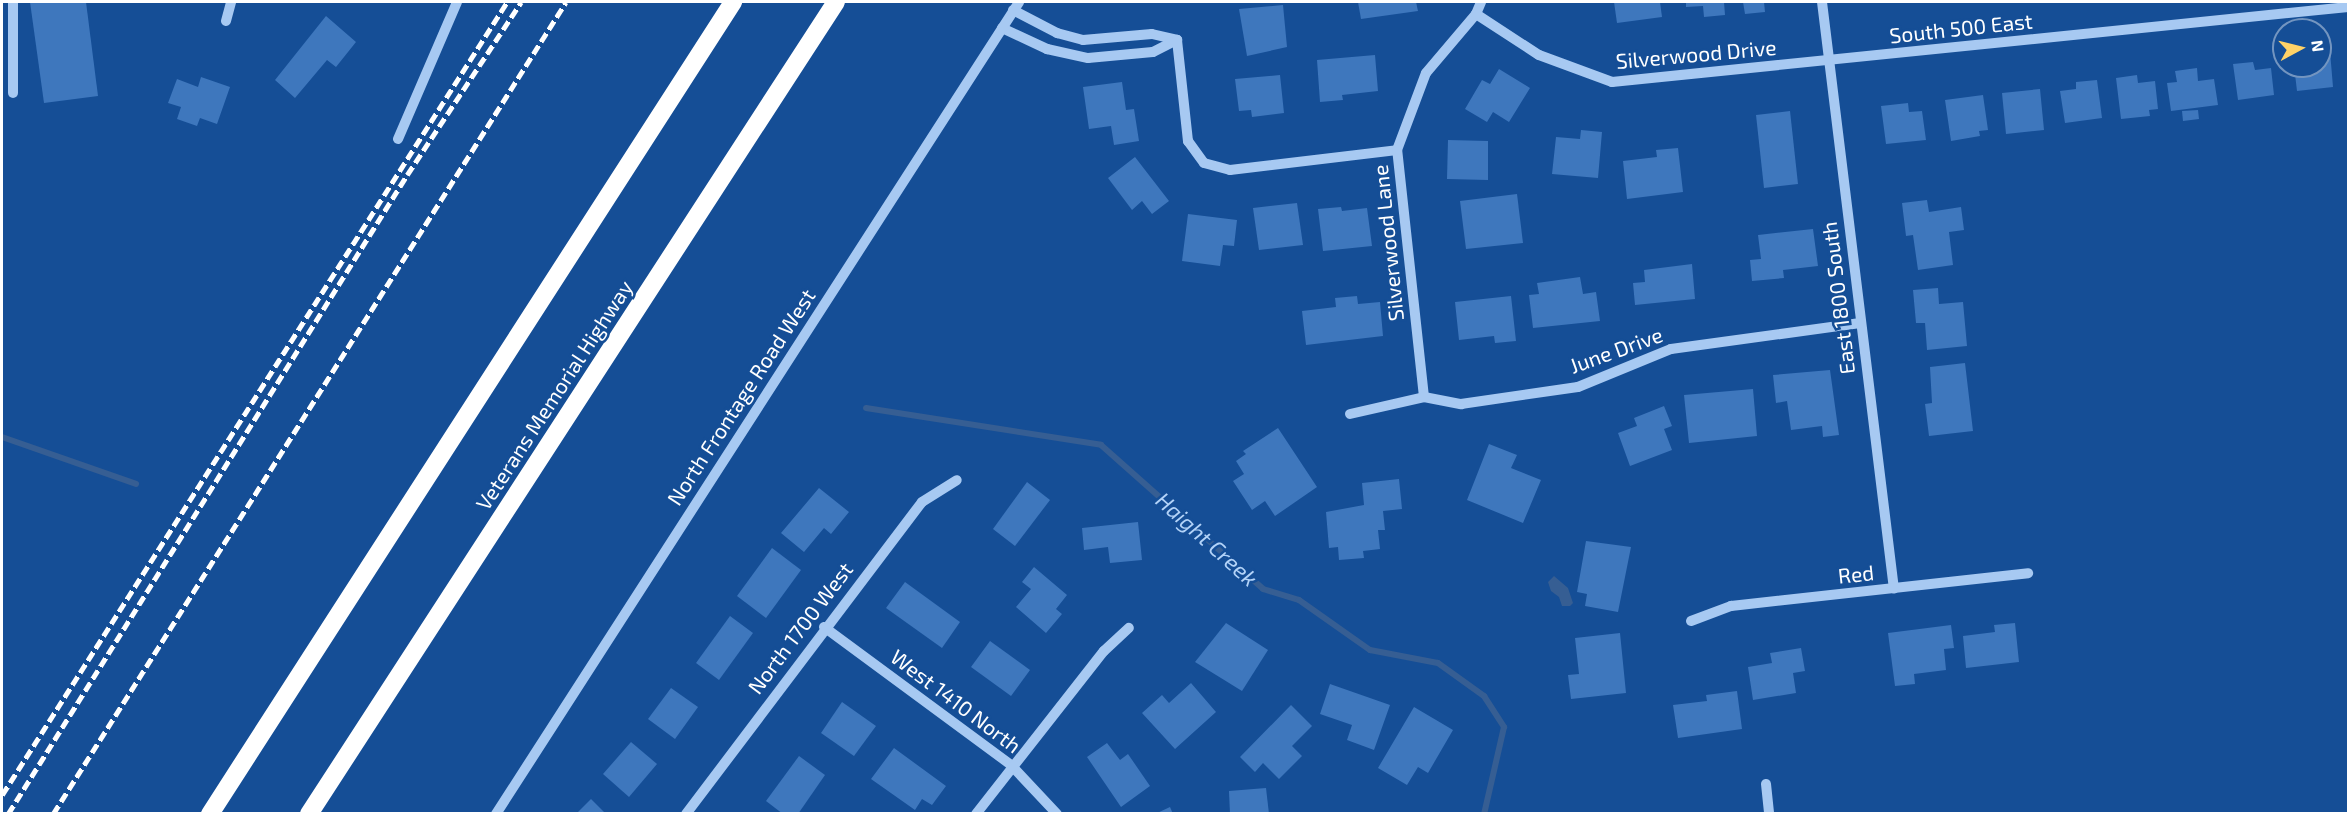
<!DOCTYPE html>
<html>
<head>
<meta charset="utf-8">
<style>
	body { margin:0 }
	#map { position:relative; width:2350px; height:815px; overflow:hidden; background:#154e96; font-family:"Exo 2",sans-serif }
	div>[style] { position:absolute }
	.water>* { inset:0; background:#365e93 }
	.stream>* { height:6px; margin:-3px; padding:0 3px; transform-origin:3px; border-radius:3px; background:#365e93 }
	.building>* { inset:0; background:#3e77bd }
	.minor>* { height:10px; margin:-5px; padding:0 5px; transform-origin:5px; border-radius:5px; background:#a7c9f2 }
	.highway>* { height:18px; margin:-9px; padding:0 9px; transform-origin:9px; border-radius:9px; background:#fff }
	.rail>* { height:4.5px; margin-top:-2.25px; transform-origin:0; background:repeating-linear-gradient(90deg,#fff 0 10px,transparent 0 14.5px) }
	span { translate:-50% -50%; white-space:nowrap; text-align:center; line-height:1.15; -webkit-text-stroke:5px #154e96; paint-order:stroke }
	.street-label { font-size:21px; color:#fff }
	.water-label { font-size:22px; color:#b3d3f8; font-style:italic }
	.frame { position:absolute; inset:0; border:3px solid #fff; pointer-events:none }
	.north { position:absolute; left:2272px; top:18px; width:60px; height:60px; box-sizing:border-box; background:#154e96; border:2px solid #7395c0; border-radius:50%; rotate:83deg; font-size:16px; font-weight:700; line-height:24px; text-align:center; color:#fff }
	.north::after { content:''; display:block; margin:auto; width:21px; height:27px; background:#ffd267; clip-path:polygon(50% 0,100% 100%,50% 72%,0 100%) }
</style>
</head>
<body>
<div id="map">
	<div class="water">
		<i style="clip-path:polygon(1554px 576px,1568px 588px,1573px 603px,1570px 606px,1562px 606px,1559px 597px,1551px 591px,1548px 582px)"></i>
	</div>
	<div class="stream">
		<i style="left:866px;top:408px;width:238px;rotate:8.9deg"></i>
		<i style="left:1101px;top:445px;width:217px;rotate:41.6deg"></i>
		<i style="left:1263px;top:589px;width:38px;rotate:17deg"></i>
		<i style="left:1299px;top:600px;width:87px;rotate:35.2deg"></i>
		<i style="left:1370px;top:650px;width:69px;rotate:10.8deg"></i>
		<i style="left:1438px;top:663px;width:57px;rotate:35.7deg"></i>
		<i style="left:1484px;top:696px;width:37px;rotate:57deg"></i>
		<i style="left:1504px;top:727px;width:89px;rotate:102.9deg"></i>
		<i style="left:2px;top:437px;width:142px;rotate:19.3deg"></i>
	</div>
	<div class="building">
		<i style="clip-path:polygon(30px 2px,86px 2px,98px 96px,44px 103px)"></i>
		<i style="clip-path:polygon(1358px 2px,1416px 2px,1418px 11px,1361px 19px)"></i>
		<i style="clip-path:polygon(1614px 2px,1660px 2px,1662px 17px,1617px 23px)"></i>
		<i style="clip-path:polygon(1686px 2px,1724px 2px,1725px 15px,1704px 17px,1703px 6px,1686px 7px)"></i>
		<i style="clip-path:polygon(1743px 2px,1764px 2px,1765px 12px,1745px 14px)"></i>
		<i style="clip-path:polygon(1283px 5px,1287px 47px,1247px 56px,1239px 9px)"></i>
		<i style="clip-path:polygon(326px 16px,356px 42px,336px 67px,327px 60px,295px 98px,275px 80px)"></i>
		<i style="clip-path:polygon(2330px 51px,2333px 87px,2297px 91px,2294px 66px,2320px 66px,2320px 52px)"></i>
		<i style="clip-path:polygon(1375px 55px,1378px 91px,1342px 95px,1343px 100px,1320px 102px,1317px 60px)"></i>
		<i style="clip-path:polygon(2253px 62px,2255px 70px,2271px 68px,2274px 95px,2238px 100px,2233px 64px)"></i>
		<i style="clip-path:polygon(2197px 68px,2198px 81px,2214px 79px,2218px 105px,2171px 111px,2167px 83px,2177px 82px,2175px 71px)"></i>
		<i style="clip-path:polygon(1499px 69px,1530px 88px,1509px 122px,1493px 112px,1487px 122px,1465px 109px,1482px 80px,1490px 84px)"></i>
		<i style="clip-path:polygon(1280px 75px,1284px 113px,1252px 117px,1251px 110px,1239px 111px,1235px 79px)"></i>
		<i style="clip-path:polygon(2137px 75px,2138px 83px,2155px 81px,2158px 109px,2149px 110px,2150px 116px,2121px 119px,2116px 78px)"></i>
		<i style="clip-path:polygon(201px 77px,230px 87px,217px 124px,200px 118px,197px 126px,177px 119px,181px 107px,168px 103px,177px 79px,198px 87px)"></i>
		<i style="clip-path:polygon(2097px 80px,2102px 118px,2065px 123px,2060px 91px,2076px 89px,2076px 82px)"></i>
		<i style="clip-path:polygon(1122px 82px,1126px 110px,1134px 109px,1139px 141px,1114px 145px,1111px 126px,1089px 129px,1083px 87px)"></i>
		<i style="clip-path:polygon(2040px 89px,2044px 130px,2006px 134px,2002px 93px)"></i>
		<i style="clip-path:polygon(1983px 95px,1988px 130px,1979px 131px,1980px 136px,1951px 141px,1945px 100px)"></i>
		<i style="clip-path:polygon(1908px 103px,1909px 112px,1922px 111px,1926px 140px,1886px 144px,1881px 106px)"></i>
		<i style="clip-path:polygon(2198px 110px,2199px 119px,2183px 121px,2182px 111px)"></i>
		<i style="clip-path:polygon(1790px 111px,1798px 184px,1764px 188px,1756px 115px)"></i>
		<i style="clip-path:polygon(1581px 130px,1602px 132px,1598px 178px,1552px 174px,1556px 137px,1580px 139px)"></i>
		<i style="clip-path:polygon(1448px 140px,1488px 141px,1488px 180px,1447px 179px)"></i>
		<i style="clip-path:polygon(1678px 148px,1683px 192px,1627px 199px,1623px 161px,1657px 157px,1656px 150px)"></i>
		<i style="clip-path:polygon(1135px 157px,1169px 201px,1152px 214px,1142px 201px,1132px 210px,1108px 178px)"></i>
		<i style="clip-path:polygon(1517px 194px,1523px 243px,1466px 249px,1460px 201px)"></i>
		<i style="clip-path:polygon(1927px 200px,1929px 212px,1961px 207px,1964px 230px,1949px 232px,1953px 265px,1918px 270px,1913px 235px,1906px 236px,1902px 203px)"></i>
		<i style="clip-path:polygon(1297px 203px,1303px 245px,1259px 250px,1253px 208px)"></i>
		<i style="clip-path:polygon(1341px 207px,1342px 211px,1367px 208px,1372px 246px,1323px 251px,1318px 209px)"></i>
		<i style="clip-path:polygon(1188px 214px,1237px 220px,1234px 246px,1223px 245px,1220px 266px,1182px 261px)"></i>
		<i style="clip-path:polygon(1813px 229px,1818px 266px,1783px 270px,1784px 278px,1752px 281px,1750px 260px,1761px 259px,1758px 235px)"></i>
		<i style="clip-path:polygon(1692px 264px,1695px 299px,1635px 305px,1633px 283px,1645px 282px,1644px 270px)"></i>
		<i style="clip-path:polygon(1580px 277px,1583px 294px,1596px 292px,1600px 321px,1533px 328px,1529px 295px,1539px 294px,1537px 283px)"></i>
		<i style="clip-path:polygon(1938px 288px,1939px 304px,1963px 302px,1967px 346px,1927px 350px,1925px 323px,1916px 323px,1913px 290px)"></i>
		<i style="clip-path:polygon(1357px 296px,1358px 304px,1380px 302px,1383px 336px,1306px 345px,1302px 311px,1336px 307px,1335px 298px)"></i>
		<i style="clip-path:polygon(1511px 296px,1516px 341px,1495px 343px,1494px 336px,1459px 340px,1455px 302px)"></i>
		<i style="clip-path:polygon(1965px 363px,1973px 431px,1929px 436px,1925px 404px,1932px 403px,1930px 367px)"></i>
		<i style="clip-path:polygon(1830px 370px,1839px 435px,1823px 437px,1822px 426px,1791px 430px,1787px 401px,1776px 403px,1773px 375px)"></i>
		<i style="clip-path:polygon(1753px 389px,1757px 436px,1689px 443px,1684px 395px)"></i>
		<i style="clip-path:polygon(1664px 406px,1672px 426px,1664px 429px,1672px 450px,1630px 466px,1618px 433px,1637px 426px,1634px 418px)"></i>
		<i style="clip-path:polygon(1278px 428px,1317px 487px,1275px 516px,1265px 501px,1252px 510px,1233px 481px,1244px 474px,1236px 461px,1246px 454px,1243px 451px)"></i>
		<i style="clip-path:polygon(1489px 444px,1517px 455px,1511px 468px,1541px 480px,1523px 523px,1467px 500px)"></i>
		<i style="clip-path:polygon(1399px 479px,1402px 509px,1383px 511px,1385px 530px,1378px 530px,1380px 549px,1363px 551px,1364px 558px,1339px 560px,1338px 547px,1329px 548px,1326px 512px,1364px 505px,1362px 483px)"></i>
		<i style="clip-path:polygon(1027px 482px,1050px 500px,1015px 546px,993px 529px)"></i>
		<i style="clip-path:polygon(819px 488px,849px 512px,831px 534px,824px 528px,804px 552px,781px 533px)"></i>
		<i style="clip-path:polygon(1138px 522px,1142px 560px,1110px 563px,1108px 547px,1084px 550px,1082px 528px)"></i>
		<i style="clip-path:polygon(1586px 541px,1631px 547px,1618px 612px,1585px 606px,1587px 594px,1577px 592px)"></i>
		<i style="clip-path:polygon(772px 548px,801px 570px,766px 618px,737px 596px)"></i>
		<i style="clip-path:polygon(1034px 567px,1067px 595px,1056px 609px,1062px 614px,1046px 633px,1016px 607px,1031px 589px,1022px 582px)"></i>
		<i style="clip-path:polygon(905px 582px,960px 622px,942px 648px,886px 608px)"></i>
		<i style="clip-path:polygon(730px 616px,753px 633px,719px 680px,696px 663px)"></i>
		<i style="clip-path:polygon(1226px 623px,1268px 650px,1242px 691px,1195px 662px)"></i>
		<i style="clip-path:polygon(2015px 623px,2019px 662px,1966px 668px,1963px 636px,1995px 632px,1994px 625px)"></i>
		<i style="clip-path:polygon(1951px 625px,1954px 648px,1944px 649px,1946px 670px,1914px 674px,1915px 684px,1895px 686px,1888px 633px)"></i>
		<i style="clip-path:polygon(1620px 633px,1626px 693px,1571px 699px,1568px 675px,1579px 674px,1575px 638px)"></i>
		<i style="clip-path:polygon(990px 641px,1030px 670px,1011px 696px,971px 667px)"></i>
		<i style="clip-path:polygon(1801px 648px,1805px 671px,1793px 673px,1796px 693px,1753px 700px,1748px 667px,1772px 663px,1770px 653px)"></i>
		<i style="clip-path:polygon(1191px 683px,1216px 712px,1175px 749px,1142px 713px,1162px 695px,1169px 703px)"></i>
		<i style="clip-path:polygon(1330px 684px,1390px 705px,1374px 750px,1347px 740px,1352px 725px,1320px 714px)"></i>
		<i style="clip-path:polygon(671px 688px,698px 707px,675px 739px,648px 719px)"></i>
		<i style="clip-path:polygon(1737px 691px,1742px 729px,1678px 738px,1673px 705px,1707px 701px,1706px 695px)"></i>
		<i style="clip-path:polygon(842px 702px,876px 726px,854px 756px,821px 733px)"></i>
		<i style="clip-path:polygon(1291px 705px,1312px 726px,1292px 746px,1302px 756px,1279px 779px,1263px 763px,1255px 772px,1240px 757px)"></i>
		<i style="clip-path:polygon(1414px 707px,1453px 730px,1428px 773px,1418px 767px,1407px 785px,1378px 768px)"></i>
		<i style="clip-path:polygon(631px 742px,657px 764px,629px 797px,603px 774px)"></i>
		<i style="clip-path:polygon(1107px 743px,1120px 760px,1128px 754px,1150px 786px,1121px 807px,1087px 757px)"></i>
		<i style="clip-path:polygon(894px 748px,946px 786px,932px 805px,922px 799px,915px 810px,871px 779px)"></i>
		<i style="clip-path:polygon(799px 756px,825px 775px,798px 814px,783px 814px,766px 801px)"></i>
		<i style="clip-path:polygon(1266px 788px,1269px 814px,1230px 814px,1229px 791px)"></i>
		<i style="clip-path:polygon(591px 799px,606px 814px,576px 814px)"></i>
		<i style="clip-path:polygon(1170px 807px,1173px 814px,1155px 814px)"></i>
	</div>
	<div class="minor">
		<i style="left:13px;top:2px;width:91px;rotate:90deg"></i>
		<i style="left:1822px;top:2px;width:591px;rotate:83.01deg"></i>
		<i style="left:1013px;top:10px;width:50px;rotate:27.6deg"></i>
		<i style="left:1057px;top:33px;width:27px;rotate:15deg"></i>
		<i style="left:1083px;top:40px;width:69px;rotate:-5deg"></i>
		<i style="left:1152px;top:34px;width:26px;rotate:13deg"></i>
		<i style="left:1476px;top:14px;width:75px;rotate:33.1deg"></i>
		<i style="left:1539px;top:55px;width:78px;rotate:20.3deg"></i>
		<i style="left:1612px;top:82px;width:740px;rotate:-5.82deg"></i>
		<i style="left:226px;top:21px;width:20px;rotate:-75deg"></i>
		<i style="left:1002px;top:28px;width:50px;rotate:25deg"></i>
		<i style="left:1047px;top:49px;width:42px;rotate:12.4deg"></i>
		<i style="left:1088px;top:58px;width:65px;rotate:-5.3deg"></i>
		<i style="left:1153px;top:52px;width:27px;rotate:-27deg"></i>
		<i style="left:1177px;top:40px;width:102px;rotate:83.8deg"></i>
		<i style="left:1188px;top:141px;width:27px;rotate:54deg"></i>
		<i style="left:1204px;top:163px;width:27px;rotate:15deg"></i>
		<i style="left:1230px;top:170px;width:168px;rotate:-6.8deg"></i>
		<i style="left:398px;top:139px;width:149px;rotate:-66.7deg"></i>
		<i style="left:1424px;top:397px;width:248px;rotate:-96.2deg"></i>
		<i style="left:1397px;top:150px;width:82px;rotate:-69.4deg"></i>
		<i style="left:1426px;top:73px;width:77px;rotate:-49.7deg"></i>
		<i style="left:1476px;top:14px;width:13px;rotate:-67deg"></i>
		<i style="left:1350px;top:414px;width:76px;rotate:-12.9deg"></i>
		<i style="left:1424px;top:397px;width:38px;rotate:11deg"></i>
		<i style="left:1461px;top:404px;width:118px;rotate:-8.3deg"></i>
		<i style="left:1578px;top:387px;width:100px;rotate:-22.2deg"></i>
		<i style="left:1671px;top:349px;width:191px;rotate:-7.8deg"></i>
		<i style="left:1691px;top:621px;width:43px;rotate:-20.6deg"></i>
		<i style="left:1731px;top:606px;width:299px;rotate:-6.3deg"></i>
		<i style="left:824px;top:627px;width:232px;rotate:36.4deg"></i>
		<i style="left:1011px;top:765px;width:67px;rotate:46.8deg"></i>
		<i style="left:1766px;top:784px;width:30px;rotate:84deg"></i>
		<i style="left:496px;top:814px;width:966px;rotate:-57.21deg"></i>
		<i style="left:686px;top:814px;width:391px;rotate:-52.9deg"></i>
		<i style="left:922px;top:502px;width:41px;rotate:-32.2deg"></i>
		<i style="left:976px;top:814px;width:207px;rotate:-51.9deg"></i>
		<i style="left:1104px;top:651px;width:34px;rotate:-43deg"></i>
	</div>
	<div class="highway">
		<i style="left:210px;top:814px;width:966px;rotate:-57.21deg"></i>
		<i style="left:309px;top:814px;width:968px;rotate:-57.02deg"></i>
	</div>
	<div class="rail">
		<i style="left:2px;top:795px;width:940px;rotate:-57.51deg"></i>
		<i style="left:8px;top:814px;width:753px;rotate:-58.02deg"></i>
		<i style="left:407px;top:175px;width:207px;rotate:-56.6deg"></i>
		<i style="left:53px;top:814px;width:960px;rotate:-57.72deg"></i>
	</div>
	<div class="street-label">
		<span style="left:1961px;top:28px;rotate:-6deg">South 500 East</span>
		<span style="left:1696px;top:54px;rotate:-5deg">Silverwood Drive</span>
		<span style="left:1388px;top:243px;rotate:-96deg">Silverwood Lane</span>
		<span style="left:1838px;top:298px;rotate:-97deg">East 1800 South</span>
		<span style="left:1616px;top:350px;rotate:-20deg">June Drive</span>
		<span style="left:554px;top:395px;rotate:-57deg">Veterans Memorial Highway</span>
		<span style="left:741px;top:397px;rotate:-57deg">North Frontage Road West</span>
		<span style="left:1856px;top:574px;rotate:-6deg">Red</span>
		<span style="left:800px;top:628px;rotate:-53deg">North 1700 West</span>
		<span style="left:956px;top:701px;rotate:37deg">West 1410 North</span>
	</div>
	<div class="water-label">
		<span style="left:1207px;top:539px;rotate:42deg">Haight Creek</span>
	</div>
	<div class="frame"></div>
	<div class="north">N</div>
</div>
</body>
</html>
